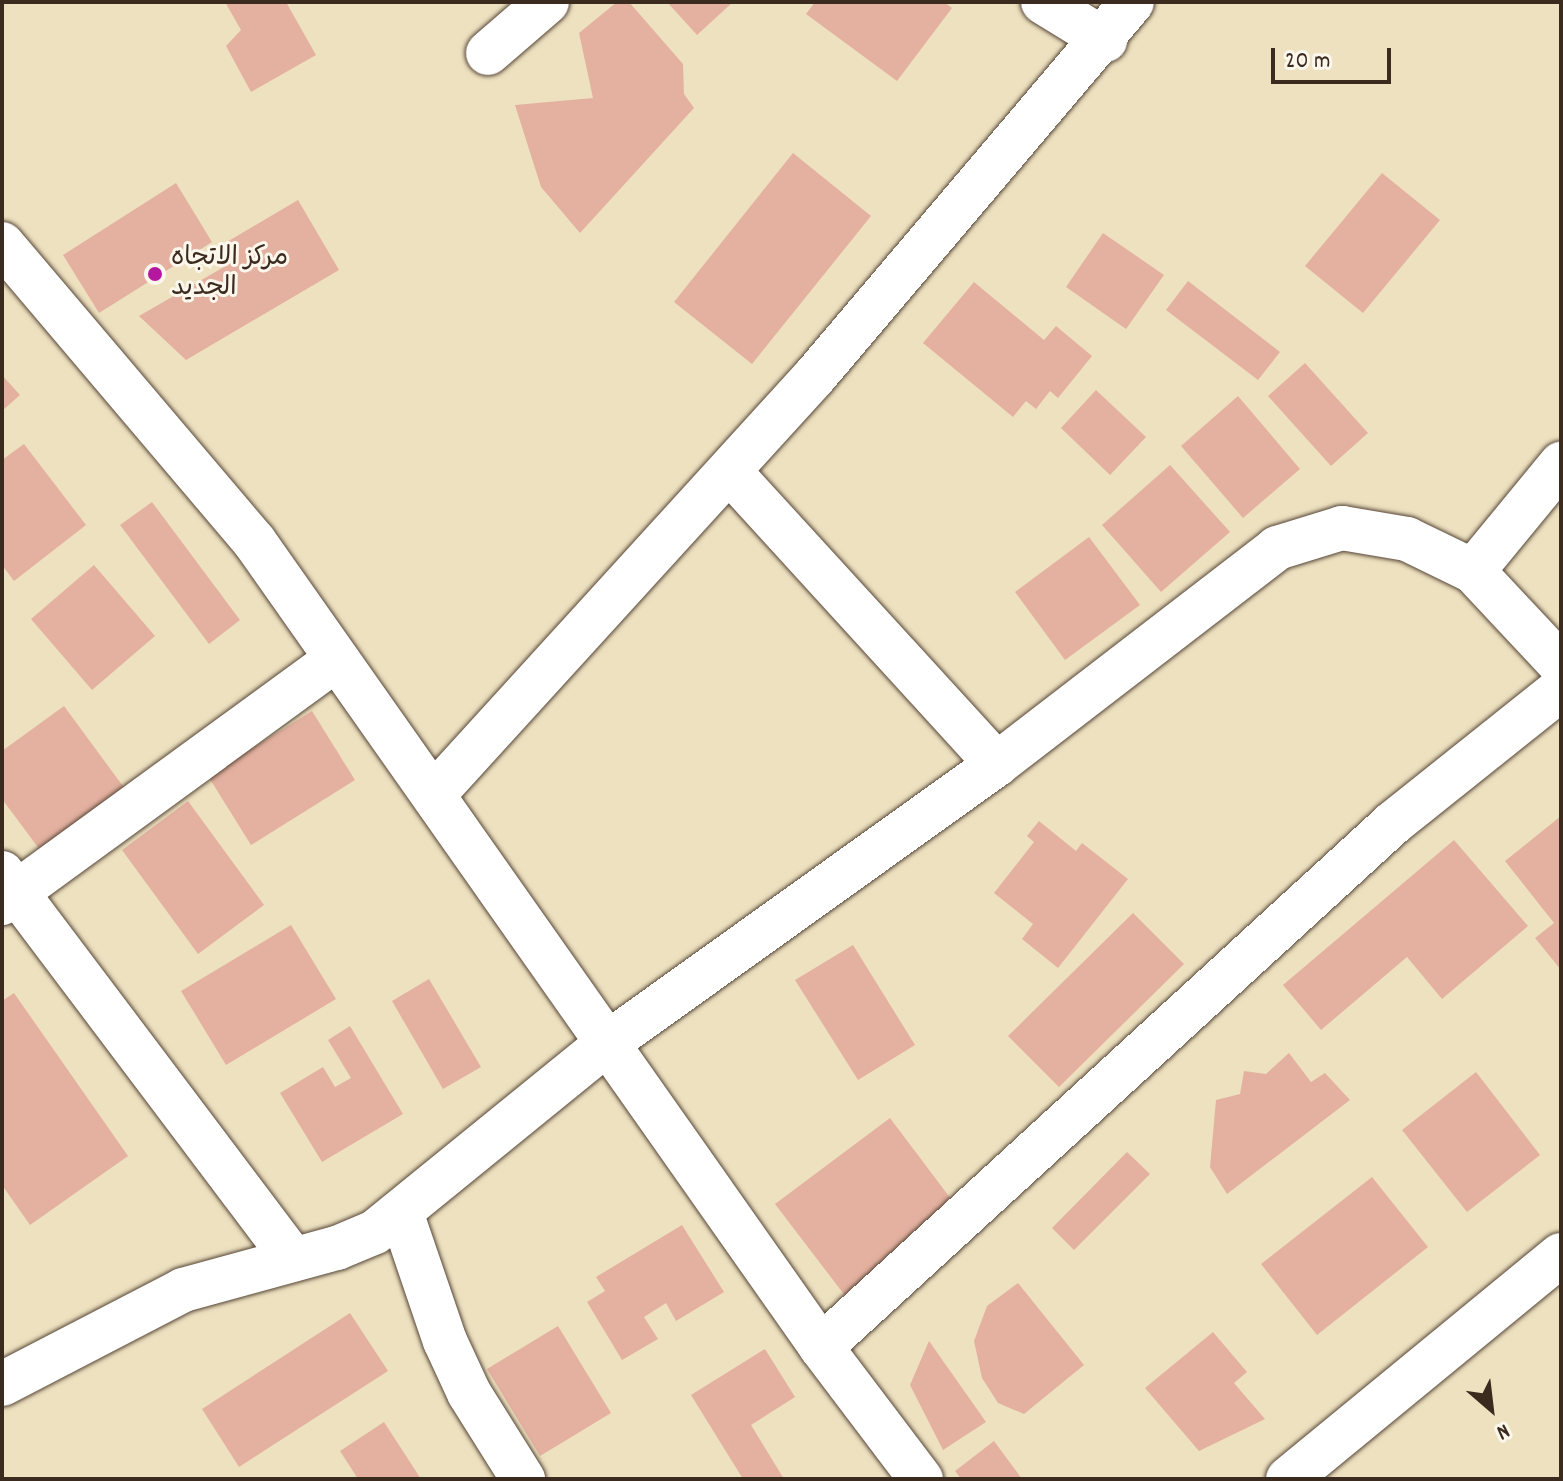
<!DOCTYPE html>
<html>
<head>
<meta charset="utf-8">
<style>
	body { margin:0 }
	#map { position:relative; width:1563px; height:1481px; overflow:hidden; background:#ede1c0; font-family:Dekko,"Playpen Sans Arabic",sans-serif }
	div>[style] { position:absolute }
	.building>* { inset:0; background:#e4b1a0 }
	.roads { filter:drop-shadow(0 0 2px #564536) drop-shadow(0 0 2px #564536) }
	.minor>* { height:44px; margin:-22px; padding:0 22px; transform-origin:22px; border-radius:22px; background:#fff }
	.dots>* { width:22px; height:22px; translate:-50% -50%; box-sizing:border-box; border:4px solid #fbf7ec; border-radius:50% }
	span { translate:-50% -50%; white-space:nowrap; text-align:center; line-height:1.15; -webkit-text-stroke:6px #fbf7ec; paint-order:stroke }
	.poi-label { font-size:26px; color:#3b2a1e }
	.left { translate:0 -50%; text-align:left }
	.frame { position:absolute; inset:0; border:4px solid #3b2a1e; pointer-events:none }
	.north { position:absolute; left:1451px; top:1369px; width:80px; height:80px; -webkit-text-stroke:6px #fbf7ec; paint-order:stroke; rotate:152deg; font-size:22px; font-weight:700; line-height:32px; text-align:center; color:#3b2a1e }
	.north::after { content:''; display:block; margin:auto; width:28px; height:36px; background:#3b2a1e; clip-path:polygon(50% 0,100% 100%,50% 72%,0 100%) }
	.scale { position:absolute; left:1271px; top:48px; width:120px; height:36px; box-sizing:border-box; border:4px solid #3b2a1e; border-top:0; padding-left:10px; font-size:24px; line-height:28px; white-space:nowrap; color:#3b2a1e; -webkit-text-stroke:6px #fbf7ec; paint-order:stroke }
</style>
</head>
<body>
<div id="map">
	<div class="building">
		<i style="clip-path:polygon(225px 2px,286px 2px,316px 55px,251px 92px,226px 46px,241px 30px)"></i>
		<i style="clip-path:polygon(617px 2px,629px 2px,683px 64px,684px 94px,694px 108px,580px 233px,541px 187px,515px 105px,593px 98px,579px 33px)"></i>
		<i style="clip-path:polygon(667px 2px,733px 2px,697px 35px)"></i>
		<i style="clip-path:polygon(815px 2px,944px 2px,952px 8px,897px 81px,806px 14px)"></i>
		<i style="clip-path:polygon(793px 153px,871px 216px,752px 364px,674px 302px)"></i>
		<i style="clip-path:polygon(1382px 173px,1440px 220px,1363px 313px,1305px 266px)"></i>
		<i style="clip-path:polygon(176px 183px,212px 242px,99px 313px,63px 255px)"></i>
		<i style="clip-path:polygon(298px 200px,339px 270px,186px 360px,139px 316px,236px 260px,225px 243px)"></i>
		<i style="clip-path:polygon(1103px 233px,1164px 275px,1126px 329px,1066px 287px)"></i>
		<i style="clip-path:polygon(1188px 281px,1280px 352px,1258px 380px,1166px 310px)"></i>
		<i style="clip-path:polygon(974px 282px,1044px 340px,1056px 326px,1092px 356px,1058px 398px,1050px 391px,1036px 409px,1026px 401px,1013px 417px,923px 343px)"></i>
		<i style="clip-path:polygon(1305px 363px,1368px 433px,1331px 466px,1268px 396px)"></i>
		<i style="clip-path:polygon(2px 375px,20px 395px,2px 411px)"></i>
		<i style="clip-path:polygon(1096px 390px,1146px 437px,1110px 475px,1061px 428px)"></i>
		<i style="clip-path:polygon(1238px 396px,1300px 469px,1243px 518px,1181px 446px)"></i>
		<i style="clip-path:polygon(24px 444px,86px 525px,14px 581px,2px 565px,2px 460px)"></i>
		<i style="clip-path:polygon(1170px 465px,1230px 532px,1161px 592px,1102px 525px)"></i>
		<i style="clip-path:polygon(152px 502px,240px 620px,209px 644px,120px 525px)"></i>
		<i style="clip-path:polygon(1089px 537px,1140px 605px,1065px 660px,1015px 592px)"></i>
		<i style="clip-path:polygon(94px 565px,155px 636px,92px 690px,31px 619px)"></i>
		<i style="clip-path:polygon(64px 706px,128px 793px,43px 854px,2px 799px,2px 751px)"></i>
		<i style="clip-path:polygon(312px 711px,355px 780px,251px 845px,208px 776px)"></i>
		<i style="clip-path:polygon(188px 801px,264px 905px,198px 954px,122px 850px)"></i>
		<i style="clip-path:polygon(1561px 816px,1561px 970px,1535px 938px,1554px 923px,1505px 861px)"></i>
		<i style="clip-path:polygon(1039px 821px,1076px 851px,1082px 843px,1128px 879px,1058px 968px,1022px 939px,1033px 924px,994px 893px,1034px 842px,1027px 836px)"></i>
		<i style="clip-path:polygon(1454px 840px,1528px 926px,1442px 999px,1407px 957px,1321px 1030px,1283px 985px)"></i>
		<i style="clip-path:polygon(1133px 913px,1184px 964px,1059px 1087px,1008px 1036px)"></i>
		<i style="clip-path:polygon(291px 925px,336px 999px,226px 1065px,181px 991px)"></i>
		<i style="clip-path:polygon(853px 945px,915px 1045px,858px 1080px,795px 980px)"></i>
		<i style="clip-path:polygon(429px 979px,481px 1067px,443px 1089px,392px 1001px)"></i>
		<i style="clip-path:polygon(14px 993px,128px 1156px,30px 1225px,2px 1185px,2px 1001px)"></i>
		<i style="clip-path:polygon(350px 1026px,403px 1114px,322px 1162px,280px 1093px,323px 1067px,335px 1087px,351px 1078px,328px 1040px)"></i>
		<i style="clip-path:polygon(1289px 1053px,1311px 1082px,1325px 1073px,1350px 1100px,1227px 1194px,1210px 1167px,1216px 1100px,1240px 1094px,1244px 1071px,1266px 1074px)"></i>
		<i style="clip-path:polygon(1476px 1072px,1540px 1155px,1467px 1212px,1402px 1130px)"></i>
		<i style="clip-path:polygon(890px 1118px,960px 1211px,846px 1297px,775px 1204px)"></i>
		<i style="clip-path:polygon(1127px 1152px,1150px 1174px,1074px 1250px,1052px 1228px)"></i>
		<i style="clip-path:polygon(1372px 1177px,1428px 1247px,1317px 1335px,1261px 1264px)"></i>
		<i style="clip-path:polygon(682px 1225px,724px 1292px,676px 1321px,666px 1303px,644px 1317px,658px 1339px,622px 1360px,587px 1302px,605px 1291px,596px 1277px)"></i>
		<i style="clip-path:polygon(1018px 1283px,1084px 1365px,1024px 1414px,998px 1403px,982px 1378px,974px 1341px,987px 1306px)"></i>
		<i style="clip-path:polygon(350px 1313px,388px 1371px,239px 1467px,202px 1409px)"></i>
		<i style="clip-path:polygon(558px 1326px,611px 1413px,540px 1456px,487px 1369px)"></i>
		<i style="clip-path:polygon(1213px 1332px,1247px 1372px,1234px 1383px,1265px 1419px,1199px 1451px,1145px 1388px)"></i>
		<i style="clip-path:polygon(929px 1341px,986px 1422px,943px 1450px,910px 1385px)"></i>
		<i style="clip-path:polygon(765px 1349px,795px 1397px,751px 1425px,784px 1479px,743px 1479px,691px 1395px)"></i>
		<i style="clip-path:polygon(384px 1422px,421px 1479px,358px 1479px,340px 1451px)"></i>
		<i style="clip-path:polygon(994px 1441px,1022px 1479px,961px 1479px,955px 1471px)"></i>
	</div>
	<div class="roads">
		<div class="minor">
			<i style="left:1043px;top:2px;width:73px;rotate:31.5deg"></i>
			<i style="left:488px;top:53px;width:78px;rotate:-40.8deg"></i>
			<i style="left:2px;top:244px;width:390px;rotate:49.7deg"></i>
			<i style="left:254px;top:541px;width:985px;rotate:54.87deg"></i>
			<i style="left:821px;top:1347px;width:166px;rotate:52.9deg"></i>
			<i style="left:730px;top:472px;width:396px;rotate:47.6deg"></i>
			<i style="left:1473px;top:571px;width:139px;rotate:-50.6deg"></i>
			<i style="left:435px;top:793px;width:564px;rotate:-47.66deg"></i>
			<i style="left:815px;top:376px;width:490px;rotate:-49.7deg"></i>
			<i style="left:2px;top:873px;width:482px;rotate:53deg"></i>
			<i style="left:2px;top:903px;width:414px;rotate:-36.1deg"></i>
			<i style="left:402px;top:1215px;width:133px;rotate:71.2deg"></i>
			<i style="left:445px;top:1341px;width:57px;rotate:65.2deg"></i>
			<i style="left:469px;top:1393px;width:102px;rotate:57.9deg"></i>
			<i style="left:821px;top:1347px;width:776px;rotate:-42.49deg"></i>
			<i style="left:1393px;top:823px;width:215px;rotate:-38.6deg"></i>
			<i style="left:2px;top:1384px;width:204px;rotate:-27.4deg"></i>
			<i style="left:183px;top:1290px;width:160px;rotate:-15.3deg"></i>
			<i style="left:337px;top:1248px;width:41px;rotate:-22.8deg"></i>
			<i style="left:375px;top:1232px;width:301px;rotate:-39.1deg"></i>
			<i style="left:609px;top:1042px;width:477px;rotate:-35.6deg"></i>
			<i style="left:997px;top:764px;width:354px;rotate:-37.6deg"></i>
			<i style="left:1277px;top:548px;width:68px;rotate:-17.1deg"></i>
			<i style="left:1342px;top:528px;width:66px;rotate:9.6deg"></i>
			<i style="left:1407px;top:539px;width:73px;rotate:25.9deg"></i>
			<i style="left:1473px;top:571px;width:129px;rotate:46.9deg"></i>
			<i style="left:1288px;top:1479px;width:353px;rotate:-39.4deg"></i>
		</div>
	</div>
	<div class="dots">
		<i style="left:155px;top:274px;background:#b5179e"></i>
	</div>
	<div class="poi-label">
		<span class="left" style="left:171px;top:274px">مركز الاتجاه<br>الجديد</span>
	</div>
	<div class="frame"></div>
	<div class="north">N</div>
	<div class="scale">20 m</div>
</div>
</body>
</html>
